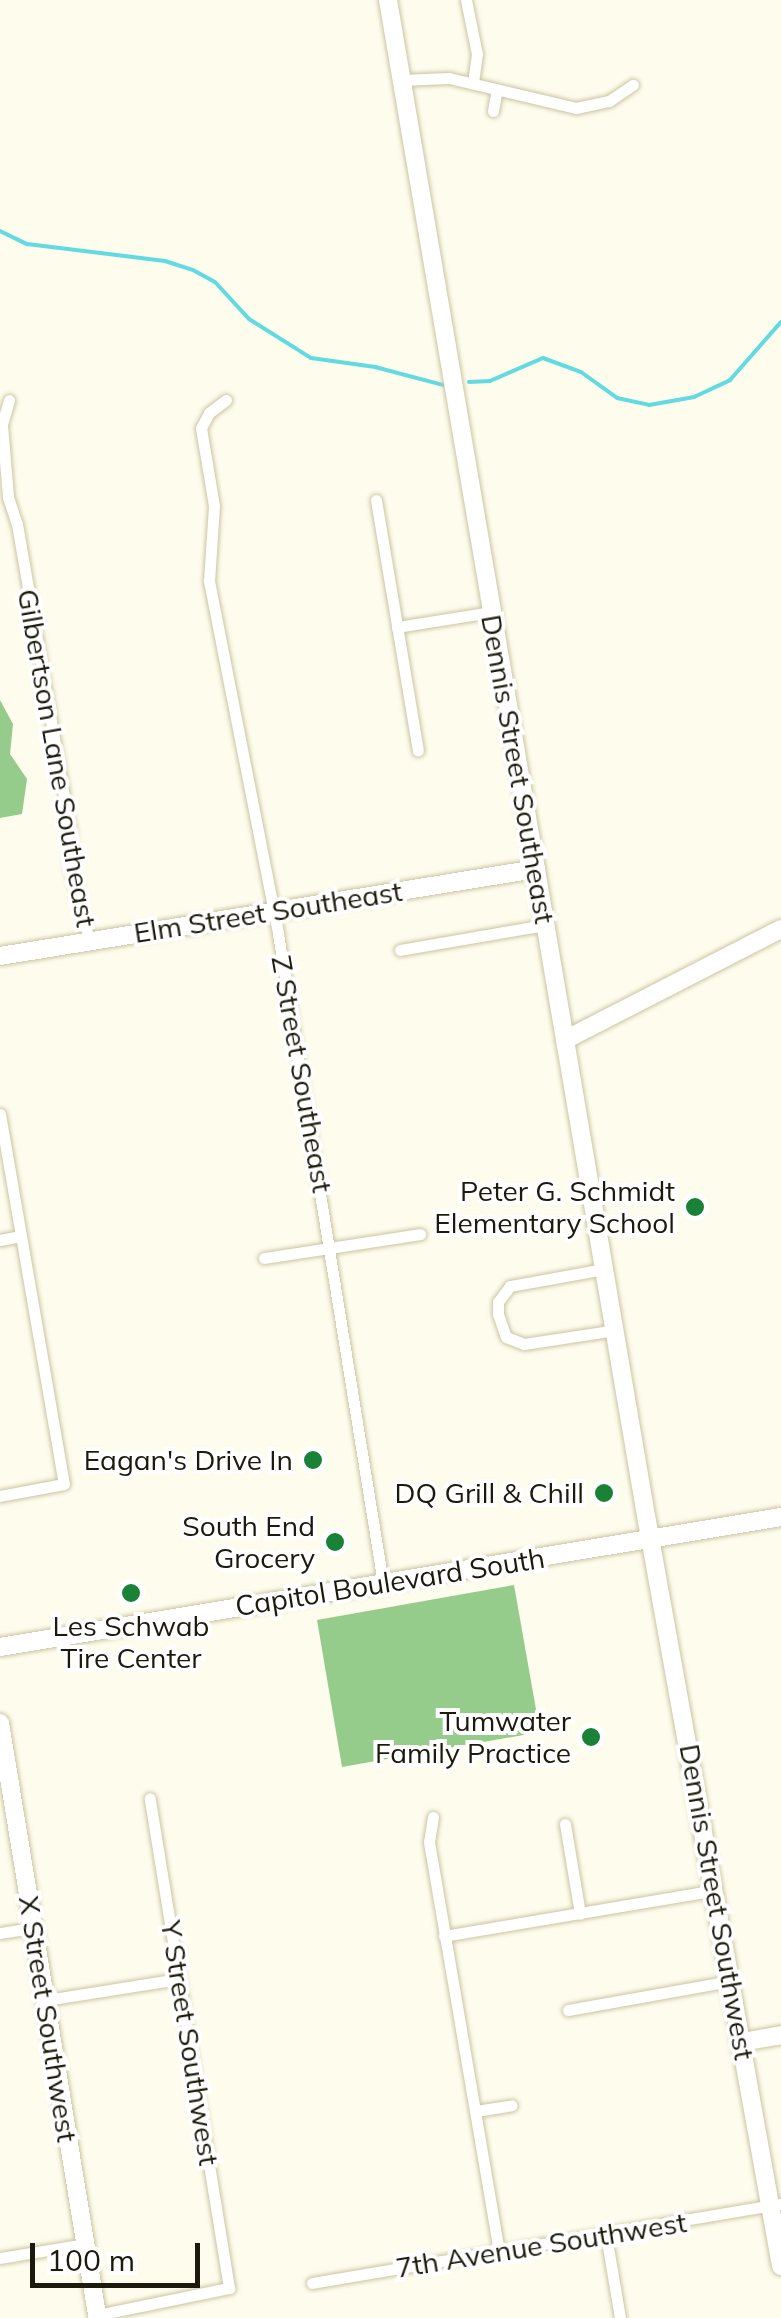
<!DOCTYPE html>
<html>
<head>
<meta charset="utf-8">
<style>
	body { margin:0 }
	#map { position:relative; width:781px; height:2318px; overflow:hidden; background:#fefced; font-family:Mulish,sans-serif }
	div>[style] { position:absolute }
	.forest>* { inset:0; background:#95cc8b }
	.stream>* { height:4px; margin:-2px; padding:0 2px; transform-origin:2px; border-radius:2px; background:#62dae1 }
	.roads { filter:drop-shadow(0 0 2px #cac5a1) drop-shadow(0 0 2px #cac5a1) }
	.street>* { height:11px; margin:-5.5px; padding:0 5.5px; transform-origin:5.5px; border-radius:5.5px; background:#fff }
	.secondary>* { height:18px; margin:-9px; padding:0 9px; transform-origin:9px; border-radius:9px; background:#fff }
	.dots>* { width:28px; height:28px; translate:-50% -50%; box-sizing:border-box; border:5px solid #fff; border-radius:50% }
	span { translate:-50% -50%; white-space:nowrap; text-align:center; line-height:1.15; -webkit-text-stroke:8px #fff; paint-order:stroke }
	.street-label { font-size:28px; color:#1c1a0c }
	.poi-label { font-size:28px; color:#1c1a0c }
	.right { translate:-100% -50%; text-align:right }
	.scale { position:absolute; left:30px; top:2243px; width:170px; height:45px; box-sizing:border-box; border:5px solid #1c1a0c; border-top:0; padding-left:12px; font-size:30px; line-height:35px; white-space:nowrap; color:#1c1a0c; -webkit-text-stroke:8px #fff; paint-order:stroke }
</style>
</head>
<body>
<div id="map">
	<div class="forest">
		<i style="clip-path:polygon(0 700px,13px 724px,10px 754px,27px 779px,22px 814px,0 818px)"></i>
		<i style="clip-path:polygon(514px 1585px,540px 1732px,342px 1767px,317px 1620px)"></i>
	</div>
	<div class="stream">
		<i style="left:0;top:231px;width:30px;rotate:26deg"></i>
		<i style="left:27px;top:244px;width:139px;rotate:7deg"></i>
		<i style="left:165px;top:261px;width:29px;rotate:18deg"></i>
		<i style="left:193px;top:270px;width:25px;rotate:29deg"></i>
		<i style="left:215px;top:282px;width:50px;rotate:47.4deg"></i>
		<i style="left:249px;top:319px;width:73px;rotate:32.2deg"></i>
		<i style="left:311px;top:358px;width:65px;rotate:8deg"></i>
		<i style="left:375px;top:367px;width:70px;rotate:14.8deg"></i>
		<i style="left:469px;top:382px;width:21px;rotate:-3deg"></i>
		<i style="left:490px;top:381px;width:58px;rotate:-23.5deg"></i>
		<i style="left:543px;top:358px;width:40px;rotate:20.2deg"></i>
		<i style="left:581px;top:372px;width:44px;rotate:35.8deg"></i>
		<i style="left:617px;top:398px;width:33px;rotate:12deg"></i>
		<i style="left:649px;top:405px;width:46px;rotate:-10.1deg"></i>
		<i style="left:694px;top:397px;width:40px;rotate:-25deg"></i>
		<i style="left:730px;top:380px;width:77px;rotate:-48.7deg"></i>
	</div>
	<div class="roads">
		<div class="street">
			<i style="left:466px;top:0;width:55px;rotate:78.5deg"></i>
			<i style="left:477px;top:54px;width:29px;rotate:98deg"></i>
			<i style="left:401px;top:80px;width:48px;rotate:-2.4deg"></i>
			<i style="left:449px;top:78px;width:130px;rotate:13.3deg"></i>
			<i style="left:576px;top:108px;width:34px;rotate:-12deg"></i>
			<i style="left:609px;top:101px;width:29px;rotate:-34deg"></i>
			<i style="left:493px;top:111px;width:22px;rotate:-80deg"></i>
			<i style="left:9px;top:400px;width:26px;rotate:106deg"></i>
			<i style="left:2px;top:425px;width:72px;rotate:85.2deg"></i>
			<i style="left:8px;top:497px;width:28px;rotate:72deg"></i>
			<i style="left:17px;top:524px;width:311px;rotate:80.2deg"></i>
			<i style="left:70px;top:830px;width:36px;rotate:90deg"></i>
			<i style="left:70px;top:866px;width:76px;rotate:75.6deg"></i>
			<i style="left:226px;top:400px;width:21px;rotate:143deg"></i>
			<i style="left:209px;top:413px;width:17px;rotate:118deg"></i>
			<i style="left:201px;top:428px;width:79px;rotate:80.5deg"></i>
			<i style="left:214px;top:506px;width:75px;rotate:93.8deg"></i>
			<i style="left:209px;top:581px;width:360px;rotate:78.9deg"></i>
			<i style="left:278px;top:934px;width:657px;rotate:80.81deg"></i>
			<i style="left:376px;top:500px;width:254px;rotate:80.5deg"></i>
			<i style="left:397px;top:627px;width:95px;rotate:-9.1deg"></i>
			<i style="left:400px;top:950px;width:147px;rotate:-9.8deg"></i>
			<i style="left:0;top:1114px;width:375px;rotate:80.2deg"></i>
			<i style="left:64px;top:1484px;width:65px;rotate:169.4deg"></i>
			<i style="left:0;top:1240px;width:21px;rotate:-11deg"></i>
			<i style="left:264px;top:1258px;width:158px;rotate:-8.7deg"></i>
			<i style="left:604px;top:1269px;width:96px;rotate:169.7deg"></i>
			<i style="left:510px;top:1286px;width:20px;rotate:127deg"></i>
			<i style="left:498px;top:1302px;width:12px;rotate:90deg"></i>
			<i style="left:498px;top:1314px;width:24px;rotate:71deg"></i>
			<i style="left:506px;top:1337px;width:19px;rotate:21deg"></i>
			<i style="left:524px;top:1344px;width:92px;rotate:-8.7deg"></i>
			<i style="left:433px;top:1817px;width:25px;rotate:99deg"></i>
			<i style="left:429px;top:1842px;width:416px;rotate:80.3deg"></i>
			<i style="left:565px;top:1824px;width:91px;rotate:80.5deg"></i>
			<i style="left:0;top:1933px;width:33px;rotate:-9deg"></i>
			<i style="left:444px;top:1936px;width:275px;rotate:-9.6deg"></i>
			<i style="left:46px;top:2000px;width:135px;rotate:-9deg"></i>
			<i style="left:568px;top:2010px;width:166px;rotate:-10.1deg"></i>
			<i style="left:476px;top:2111px;width:36px;rotate:-9deg"></i>
			<i style="left:606px;top:2235px;width:84px;rotate:80.4deg"></i>
			<i style="left:0;top:2258px;width:86px;rotate:-9.4deg"></i>
			<i style="left:312px;top:2283px;width:476px;rotate:-9.6deg"></i>
			<i style="left:97px;top:2315px;width:135px;rotate:-11.6deg"></i>
			<i style="left:229px;top:2288px;width:496px;rotate:-99.2deg"></i>
		</div>
		<div class="secondary">
			<i style="left:388px;top:0;width:1543px;rotate:80.34deg"></i>
			<i style="left:647px;top:1521px;width:757px;rotate:79.8deg"></i>
			<i style="left:0;top:956px;width:543px;rotate:-9.22deg"></i>
			<i style="left:565px;top:1040px;width:243px;rotate:-27.2deg"></i>
			<i style="left:0;top:1647px;width:792px;rotate:-9.45deg"></i>
			<i style="left:0;top:1723px;width:600px;rotate:80.69deg"></i>
			<i style="left:742px;top:2042px;width:40px;rotate:-10deg"></i>
		</div>
	</div>
	<div class="dots">
		<i style="left:695px;top:1207px;background:#1a8237"></i>
		<i style="left:313px;top:1460px;background:#1a8237"></i>
		<i style="left:604px;top:1493px;background:#1a8237"></i>
		<i style="left:335px;top:1542px;background:#1a8237"></i>
		<i style="left:131px;top:1593px;background:#1a8237"></i>
		<i style="left:591px;top:1737px;background:#1a8237"></i>
	</div>
	<div class="street-label">
		<span style="left:57px;top:758px;rotate:80deg">Gilbertson Lane Southeast</span>
		<span style="left:518px;top:769px;rotate:80deg">Dennis Street Southeast</span>
		<span style="left:268px;top:912px;rotate:-9deg">Elm Street Southeast</span>
		<span style="left:302px;top:1074px;rotate:80deg">Z Street Southeast</span>
		<span style="left:390px;top:1582px;rotate:-9deg">Capitol Boulevard South</span>
		<span style="left:717px;top:1902px;rotate:80deg">Dennis Street Southwest</span>
		<span style="left:48px;top:2019px;rotate:81deg">X Street Southwest</span>
		<span style="left:190px;top:2043px;rotate:81deg">Y Street Southwest</span>
		<span style="left:541px;top:2245px;rotate:-9deg">7th Avenue Southwest</span>
	</div>
	<div class="poi-label">
		<span class="right" style="left:675px;top:1207px">Peter G. Schmidt<br>Elementary School</span>
		<span class="right" style="left:293px;top:1460px">Eagan's Drive In</span>
		<span class="right" style="left:584px;top:1493px">DQ Grill &amp; Chill</span>
		<span class="right" style="left:315px;top:1542px">South End<br>Grocery</span>
		<span style="left:131px;top:1642px">Les Schwab<br>Tire Center</span>
		<span class="right" style="left:571px;top:1737px">Tumwater<br>Family Practice</span>
	</div>
	<div class="scale">100 m</div>
</div>
</body>
</html>
